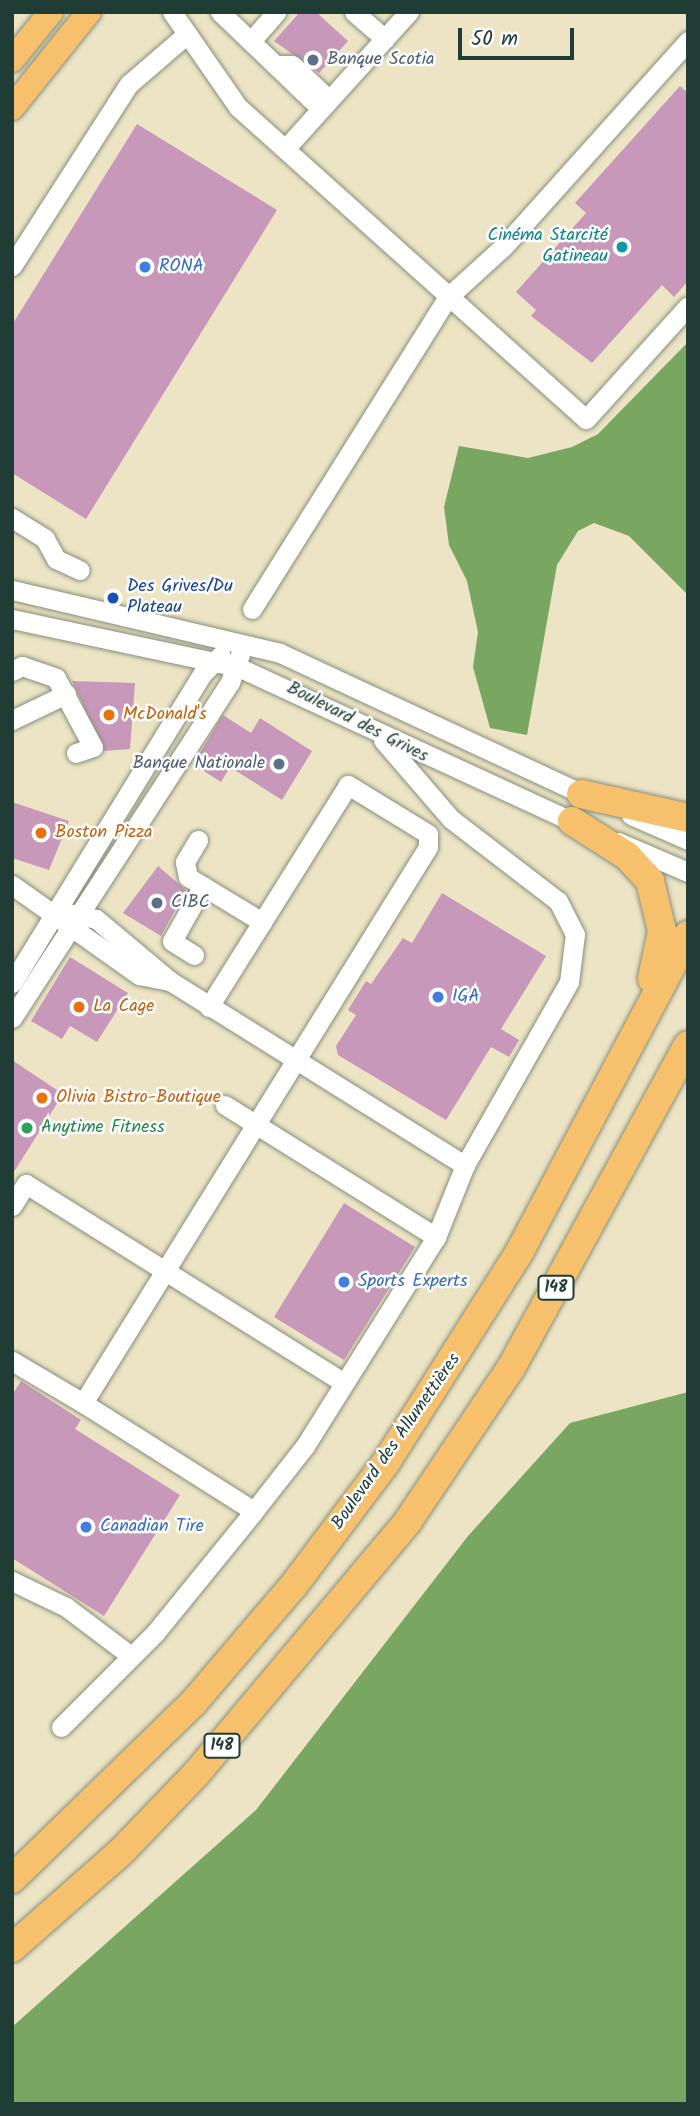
<!DOCTYPE html>
<html>
<head>
<meta charset="utf-8">
<style>
	body { margin:0 }
	#map { position:relative; width:700px; height:2116px; overflow:hidden; background:#ede4c5; font-family:Kalam,sans-serif }
	div>[style] { position:absolute }
	.forest>* { inset:0; background:#79a761 }
	.building>* { inset:0; background:#c898ba }
	.roads { filter:drop-shadow(0 0 2px #86907c) drop-shadow(0 0 2px #86907c) }
	.minor>* { height:19px; margin:-9.5px; padding:0 9.5px; transform-origin:9.5px; border-radius:9.5px; background:#fff }
	.major>* { height:24px; margin:-12px; padding:0 12px; transform-origin:12px; border-radius:12px; background:#f7c06c }
	.highway>* { height:28px; margin:-14px; padding:0 14px; transform-origin:14px; border-radius:14px; background:#f7c06c }
	.dots>* { width:19px; height:19px; translate:-50% -50%; box-sizing:border-box; border:4px solid #fff; border-radius:50% }
	span { translate:-50% -50%; white-space:nowrap; text-align:center; line-height:1.15; -webkit-text-stroke:5px #fff; paint-order:stroke }
	.shield-label span { padding:2px 5px; background:#fff; border:2px solid; border-radius:5px; -webkit-text-stroke-width:0 }
	.shield-label { font-size:16px; color:#1f3d34; font-weight:700 }
	.service-label { font-size:18px; color:#4e5e75 }
	.left { translate:0 -50%; text-align:left }
	.right { translate:-100% -50%; text-align:right }
	.culture-label { font-size:18px; color:#0d838f }
	.shop-label { font-size:18px; color:#366cbe }
	.transit-label { font-size:18px; color:#164399 }
	.food-label { font-size:18px; color:#c56008 }
	.street-label { font-size:18px; color:#1f3d34 }
	.leisure-label { font-size:18px; color:#27864d }
	.frame { position:absolute; inset:0; border:14px solid #1f3d34; pointer-events:none }
	.scale { position:absolute; left:458px; top:28px; width:116px; height:32px; box-sizing:border-box; border:4px solid #1f3d34; border-top:0; padding-left:9px; font-size:21px; line-height:24px; white-space:nowrap; color:#1f3d34; -webkit-text-stroke:5px #fff; paint-order:stroke }
</style>
</head>
<body>
<div id="map">
	<div class="forest">
		<i style="clip-path:polygon(688px 342px,688px 595px,629px 536px,594px 523px,578px 531px,557px 565px,527px 735px,490px 728px,473px 667px,478px 632px,467px 581px,449px 545px,444px 507px,459px 446px,528px 458px,572px 447px,598px 434px)"></i>
		<i style="clip-path:polygon(688px 1392px,688px 2104px,12px 2104px,12px 2027px,256px 1810px,468px 1536px,570px 1423px)"></i>
	</div>
	<div class="building">
		<i style="clip-path:polygon(300px 12px,316px 12px,348px 41px,319px 73px,274px 41px)"></i>
		<i style="clip-path:polygon(680px 86px,688px 93px,688px 281px,674px 297px,662px 285px,592px 363px,531px 316px,536px 310px,516px 292px,586px 213px,575px 203px)"></i>
		<i style="clip-path:polygon(137px 124px,277px 210px,86px 519px,12px 473px,12px 325px)"></i>
		<i style="clip-path:polygon(72px 681px,135px 683px,130px 749px,104px 751px)"></i>
		<i style="clip-path:polygon(223px 715px,251px 733px,260px 718px,312px 751px,282px 800px,230px 767px,221px 782px,193px 764px)"></i>
		<i style="clip-path:polygon(12px 802px,69px 821px,49px 870px,12px 858px)"></i>
		<i style="clip-path:polygon(158px 866px,186px 890px,161px 936px,123px 913px)"></i>
		<i style="clip-path:polygon(442px 893px,546px 956px,501px 1029px,519px 1040px,509px 1057px,491px 1047px,446px 1120px,338px 1055px,336px 1046px,356px 1015px,348px 1010px,366px 981px,371px 984px,403px 938px,412px 943px)"></i>
		<i style="clip-path:polygon(70px 957px,128px 993px,97px 1042px,70px 1026px,62px 1039px,31px 1021px)"></i>
		<i style="clip-path:polygon(12px 1060px,63px 1094px,12px 1175px)"></i>
		<i style="clip-path:polygon(344px 1203px,415px 1247px,344px 1360px,274px 1317px)"></i>
		<i style="clip-path:polygon(21px 1381px,81px 1420px,75px 1429px,180px 1495px,104px 1616px,12px 1558px,12px 1395px)"></i>
	</div>
	<div class="roads">
		<div class="minor">
			<i style="left:172px;top:12px;width:116px;rotate:55.2deg"></i>
			<i style="left:238px;top:107px;width:467px;rotate:41.9deg"></i>
			<i style="left:586px;top:419px;width:152px;rotate:-47.9deg"></i>
			<i style="left:220px;top:12px;width:140px;rotate:43.8deg"></i>
			<i style="left:354px;top:12px;width:41px;rotate:41.1deg"></i>
			<i style="left:252px;top:40px;width:37px;rotate:-49deg"></i>
			<i style="left:280px;top:65px;width:12px"></i>
			<i style="left:292px;top:65px;width:42px;rotate:43.1deg"></i>
			<i style="left:285px;top:149px;width:185px;rotate:-47.9deg"></i>
			<i style="left:12px;top:266px;width:216px;rotate:-57.3deg"></i>
			<i style="left:129px;top:84px;width:77px;rotate:-40.8deg"></i>
			<i style="left:12px;top:518px;width:39px;rotate:32deg"></i>
			<i style="left:45px;top:539px;width:23px;rotate:61deg"></i>
			<i style="left:56px;top:559px;width:26px;rotate:25deg"></i>
			<i style="left:12px;top:590px;width:275px;rotate:13.2deg"></i>
			<i style="left:280px;top:653px;width:343px;rotate:25deg"></i>
			<i style="left:252px;top:609px;width:368px;rotate:-57.9deg"></i>
			<i style="left:448px;top:297px;width:74px;rotate:-42.3deg"></i>
			<i style="left:503px;top:247px;width:277px;rotate:-48.1deg"></i>
			<i style="left:12px;top:619px;width:231px;rotate:12deg"></i>
			<i style="left:238px;top:667px;width:381px;rotate:24.8deg"></i>
			<i style="left:12px;top:671px;width:11px;rotate:-27deg"></i>
			<i style="left:22px;top:666px;width:36px;rotate:19deg"></i>
			<i style="left:56px;top:678px;width:78px;rotate:61.8deg"></i>
			<i style="left:93px;top:747px;width:18px;rotate:161deg"></i>
			<i style="left:12px;top:720px;width:60px;rotate:-25.7deg"></i>
			<i style="left:383px;top:740px;width:104px;rotate:49.3deg"></i>
			<i style="left:451px;top:819px;width:135px;rotate:37.5deg"></i>
			<i style="left:558px;top:901px;width:37px;rotate:63deg"></i>
			<i style="left:575px;top:934px;width:48px;rotate:97.1deg"></i>
			<i style="left:569px;top:982px;width:210px;rotate:119.6deg"></i>
			<i style="left:465px;top:1165px;width:78px;rotate:111.9deg"></i>
			<i style="left:631px;top:815px;width:62px;rotate:23.7deg"></i>
			<i style="left:198px;top:840px;width:26px;rotate:121deg"></i>
			<i style="left:185px;top:862px;width:15px;rotate:79deg"></i>
			<i style="left:188px;top:877px;width:87px;rotate:31.3deg"></i>
			<i style="left:618px;top:842px;width:76px;rotate:23.2deg"></i>
			<i style="left:12px;top:885px;width:156px;rotate:35.3deg"></i>
			<i style="left:139px;top:975px;width:32px;rotate:11deg"></i>
			<i style="left:54px;top:910px;width:43px;rotate:12.1deg"></i>
			<i style="left:96px;top:919px;width:97px;rotate:40deg"></i>
			<i style="left:170px;top:981px;width:348px;rotate:32deg"></i>
			<i style="left:194px;top:955px;width:26px;rotate:-148deg"></i>
			<i style="left:172px;top:941px;width:63px;rotate:-60.6deg"></i>
			<i style="left:12px;top:983px;width:364px;rotate:-58.4deg"></i>
			<i style="left:203px;top:673px;width:25px;rotate:-45deg"></i>
			<i style="left:12px;top:1018px;width:401px;rotate:-57deg"></i>
			<i style="left:230px;top:682px;width:30px;rotate:-70deg"></i>
			<i style="left:12px;top:1206px;width:26px;rotate:-58deg"></i>
			<i style="left:26px;top:1184px;width:375px;rotate:32deg"></i>
			<i style="left:12px;top:1361px;width:82px;rotate:30.6deg"></i>
			<i style="left:83px;top:1403px;width:654px;rotate:-58.18deg"></i>
			<i style="left:428px;top:847px;width:13px;rotate:-90deg"></i>
			<i style="left:428px;top:834px;width:94px;rotate:-148.5deg"></i>
			<i style="left:348px;top:785px;width:262px;rotate:122.1deg"></i>
			<i style="left:83px;top:1403px;width:202px;rotate:32.3deg"></i>
			<i style="left:254px;top:1511px;width:83px;rotate:-51.9deg"></i>
			<i style="left:305px;top:1446px;width:247px;rotate:-57.9deg"></i>
			<i style="left:436px;top:1237px;width:249px;rotate:-148deg"></i>
			<i style="left:12px;top:1581px;width:60px;rotate:25.7deg"></i>
			<i style="left:66px;top:1607px;width:81px;rotate:37deg"></i>
			<i style="left:61px;top:1727px;width:133px;rotate:-45deg"></i>
			<i style="left:155px;top:1633px;width:157px;rotate:-50.9deg"></i>
		</div>
		<div class="major">
			<i style="left:12px;top:60px;width:62px;rotate:-50.9deg"></i>
			<i style="left:12px;top:108px;width:123px;rotate:-51.3deg"></i>
		</div>
		<div class="highway">
			<i style="left:581px;top:794px;width:110px;rotate:12.6deg"></i>
			<i style="left:572px;top:821px;width:65px;rotate:32.5deg"></i>
			<i style="left:627px;top:856px;width:34px;rotate:47deg"></i>
			<i style="left:650px;top:881px;width:51px;rotate:76.5deg"></i>
			<i style="left:662px;top:931px;width:49px;rotate:101.8deg"></i>
			<i style="left:12px;top:1879px;width:254px;rotate:-44.2deg"></i>
			<i style="left:194px;top:1702px;width:154px;rotate:-49.5deg"></i>
			<i style="left:294px;top:1585px;width:151px;rotate:-53.1deg"></i>
			<i style="left:385px;top:1464px;width:252px;rotate:-57.6deg"></i>
			<i style="left:520px;top:1251px;width:358px;rotate:-62deg"></i>
			<i style="left:12px;top:1948px;width:148px;rotate:-41.4deg"></i>
			<i style="left:123px;top:1850px;width:105px;rotate:-46.2deg"></i>
			<i style="left:196px;top:1774px;width:330px;rotate:-50deg"></i>
			<i style="left:408px;top:1521px;width:184px;rotate:-56.1deg"></i>
			<i style="left:511px;top:1368px;width:368px;rotate:-61.3deg"></i>
		</div>
	</div>
	<div class="dots">
		<i style="left:313px;top:60px;background:#5c6f8a"></i>
		<i style="left:622px;top:247px;background:#0f9aa8"></i>
		<i style="left:145px;top:267px;background:#3f7fe0"></i>
		<i style="left:113px;top:598px;background:#1a4fb4"></i>
		<i style="left:109px;top:715px;background:#e8710a"></i>
		<i style="left:279px;top:764px;background:#5c6f8a"></i>
		<i style="left:41px;top:833px;background:#e8710a"></i>
		<i style="left:157px;top:903px;background:#5c6f8a"></i>
		<i style="left:438px;top:997px;background:#3f7fe0"></i>
		<i style="left:79px;top:1007px;background:#e8710a"></i>
		<i style="left:42px;top:1098px;background:#e8710a"></i>
		<i style="left:27px;top:1128px;background:#2e9e5b"></i>
		<i style="left:344px;top:1282px;background:#3f7fe0"></i>
		<i style="left:86px;top:1527px;background:#3f7fe0"></i>
	</div>
	<div class="shield-label">
		<span style="left:556px;top:1288px">148</span>
		<span style="left:222px;top:1746px">148</span>
	</div>
	<div class="service-label">
		<span class="left" style="left:327px;top:60px">Banque Scotia</span>
		<span class="right" style="left:265px;top:764px">Banque Nationale</span>
		<span class="left" style="left:171px;top:903px">CIBC</span>
	</div>
	<div class="culture-label">
		<span class="right" style="left:608px;top:247px">Cinéma Starcité<br>Gatineau</span>
	</div>
	<div class="shop-label">
		<span class="left" style="left:159px;top:267px">RONA</span>
		<span class="left" style="left:452px;top:997px">IGA</span>
		<span class="left" style="left:358px;top:1282px">Sports Experts</span>
		<span class="left" style="left:100px;top:1527px">Canadian Tire</span>
	</div>
	<div class="transit-label">
		<span class="left" style="left:127px;top:598px">Des Grives/Du<br>Plateau</span>
	</div>
	<div class="food-label">
		<span class="left" style="left:123px;top:715px">McDonald's</span>
		<span class="left" style="left:55px;top:833px">Boston Pizza</span>
		<span class="left" style="left:93px;top:1007px">La Cage</span>
		<span class="left" style="left:56px;top:1098px">Olivia Bistro-Boutique</span>
	</div>
	<div class="street-label">
		<span style="left:357px;top:723px;rotate:27deg">Boulevard des Grives</span>
		<span style="left:397px;top:1442px;rotate:-55deg">Boulevard des Allumettières</span>
	</div>
	<div class="leisure-label">
		<span class="left" style="left:41px;top:1128px">Anytime Fitness</span>
	</div>
	<div class="frame"></div>
	<div class="scale">50 m</div>
</div>
</body>
</html>
